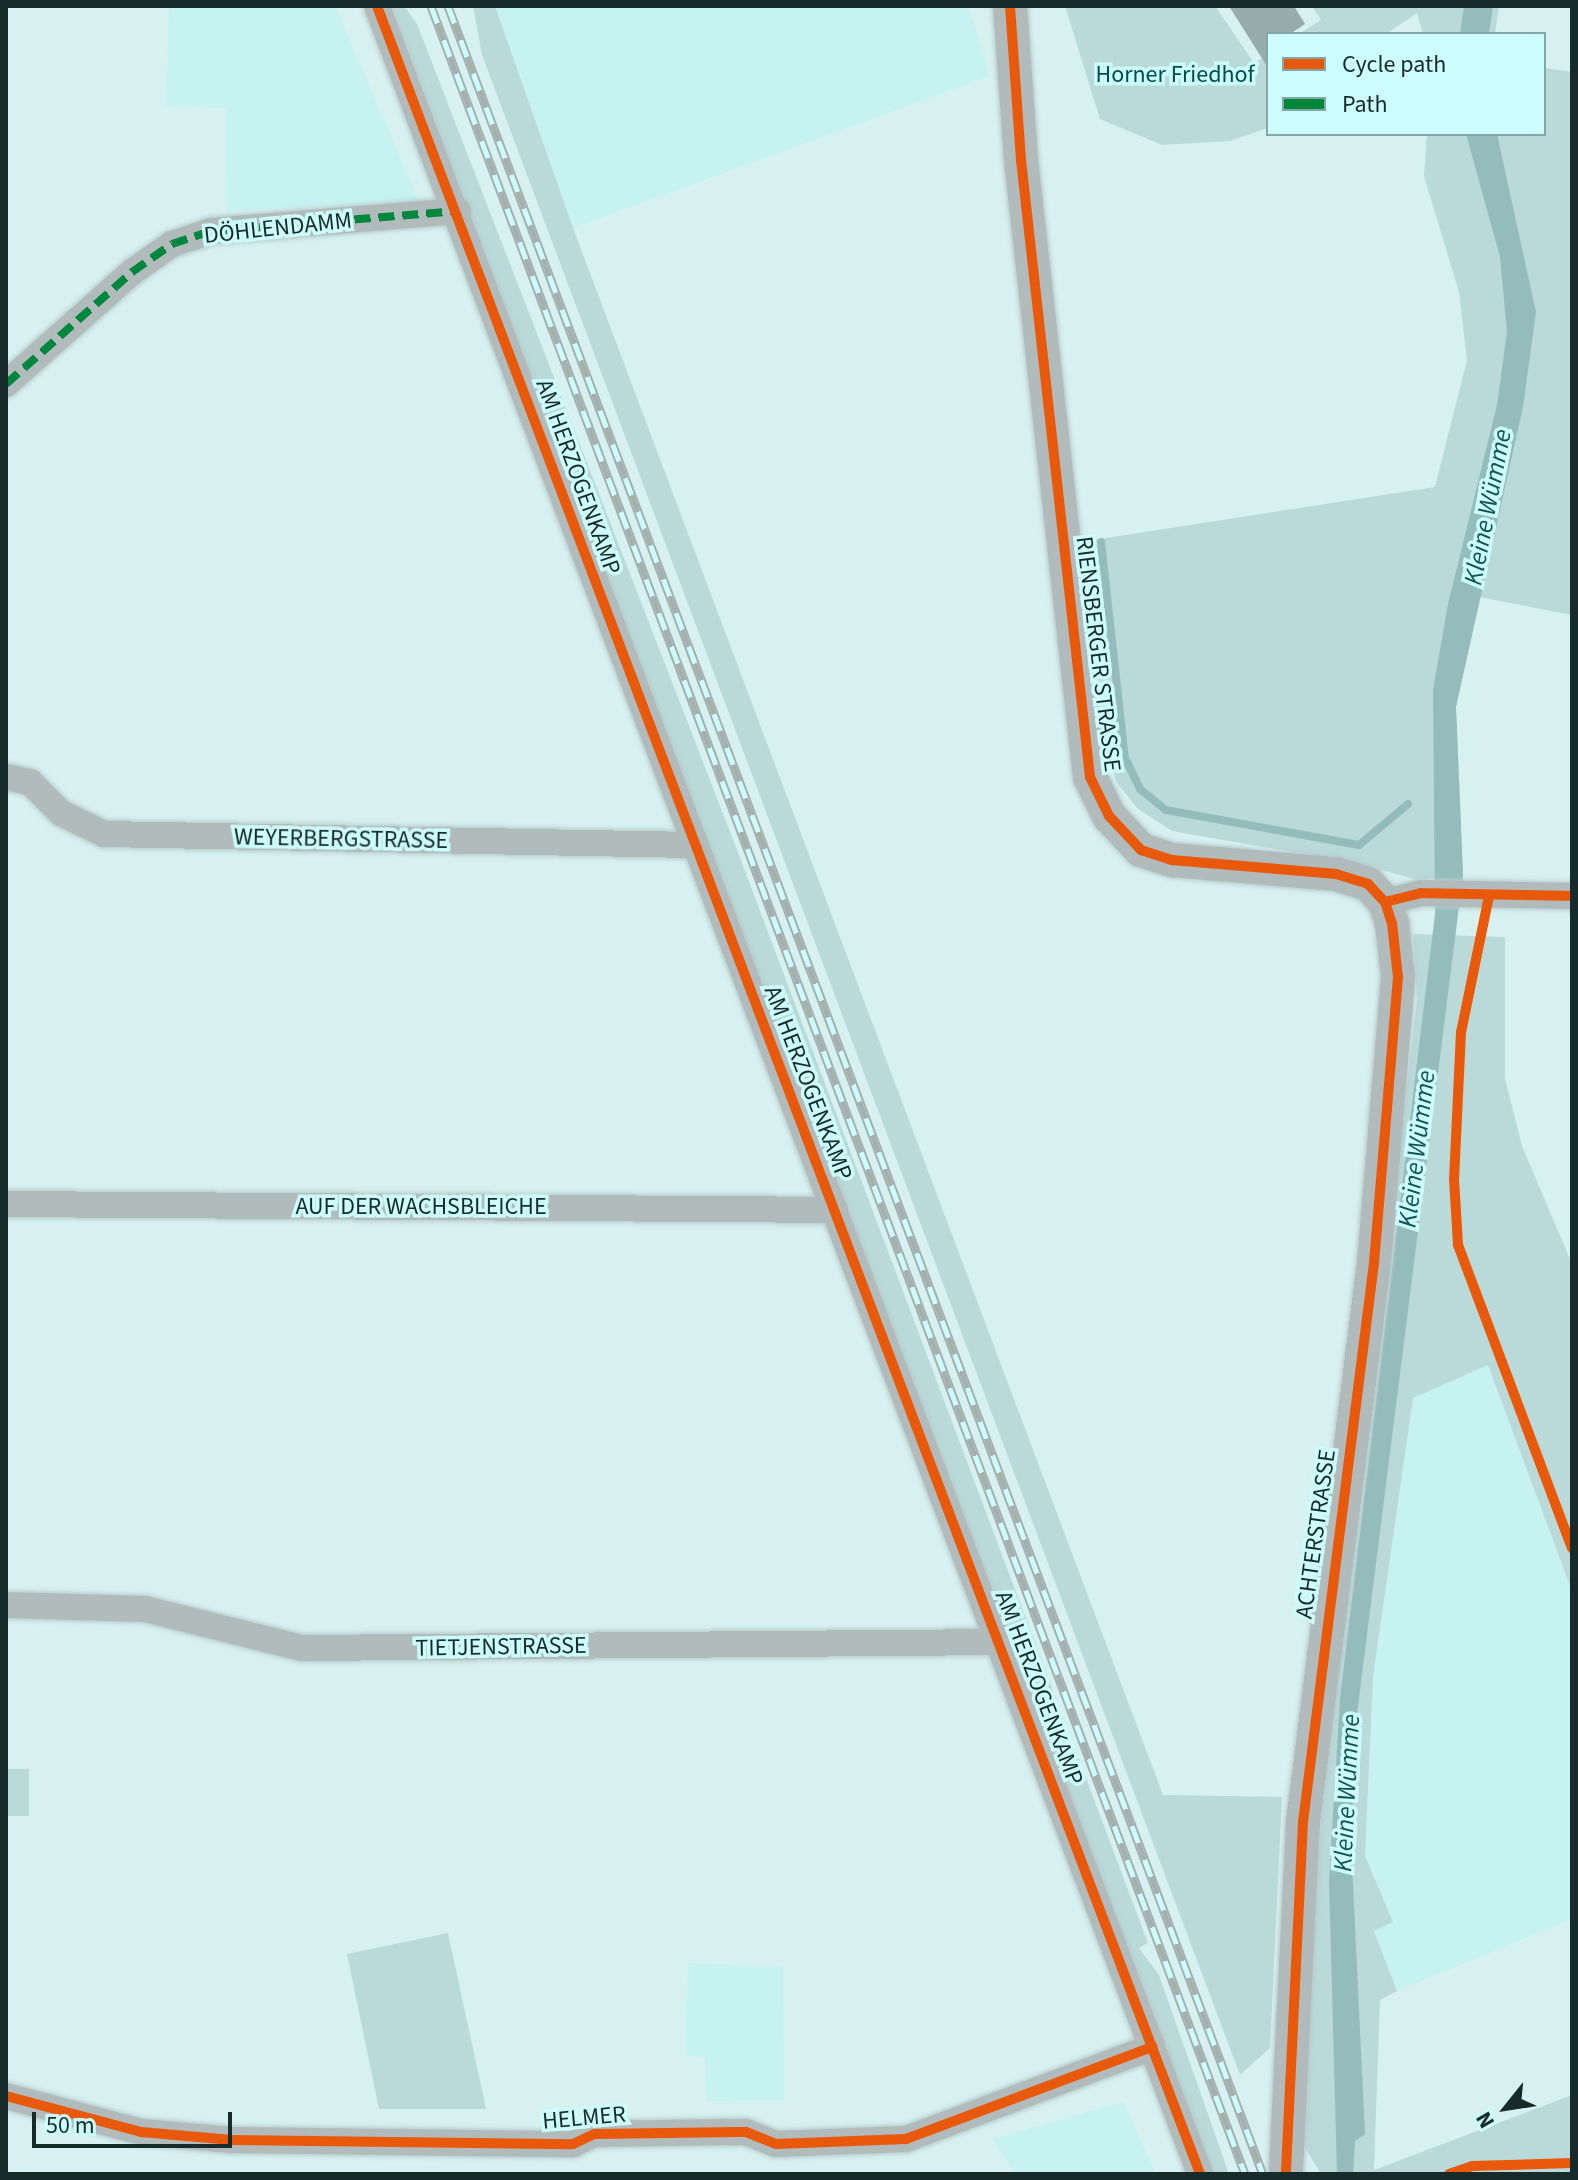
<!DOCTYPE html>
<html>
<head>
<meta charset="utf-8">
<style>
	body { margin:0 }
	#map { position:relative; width:1578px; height:2180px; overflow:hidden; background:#d7f1f0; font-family:"Source Sans 3",sans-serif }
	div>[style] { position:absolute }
	.built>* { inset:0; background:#c6f2f1 }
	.green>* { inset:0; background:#b9dad9 }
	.water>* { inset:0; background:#94bcbc }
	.stream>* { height:8px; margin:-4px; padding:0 4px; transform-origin:4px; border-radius:4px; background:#94bcbc }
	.building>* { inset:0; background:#98acac }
	.roads { filter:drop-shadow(0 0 2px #b7cbcb) drop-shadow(0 0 2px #b7cbcb) }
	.minor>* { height:26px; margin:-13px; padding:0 13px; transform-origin:13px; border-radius:13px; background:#b2bbbb }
	.tertiary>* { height:34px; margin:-17px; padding:0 17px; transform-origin:17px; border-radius:17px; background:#b2bbbb }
	.rail>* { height:9px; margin-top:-4.5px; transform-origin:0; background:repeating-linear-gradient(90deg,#ccfcfb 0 18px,#a3b0af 0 36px); box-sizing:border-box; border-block:2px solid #a3b0af }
	.quiet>* { height:8px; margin-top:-4px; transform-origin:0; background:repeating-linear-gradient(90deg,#00873e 0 16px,transparent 0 24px) }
	.cycleway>* { height:10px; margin:-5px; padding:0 5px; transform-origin:5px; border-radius:5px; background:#e8590c }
	span { translate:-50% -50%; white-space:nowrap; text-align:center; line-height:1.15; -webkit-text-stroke:7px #ccfcfb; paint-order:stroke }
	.park-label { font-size:24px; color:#014c4c }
	.street-label { font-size:24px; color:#182b2b }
	.water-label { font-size:26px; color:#155; font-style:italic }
	.frame { position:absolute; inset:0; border:8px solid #182b2b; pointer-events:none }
	.legend { position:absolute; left:1266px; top:32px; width:280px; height:104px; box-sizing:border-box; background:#ccfcfb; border:2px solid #84a8a8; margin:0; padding:10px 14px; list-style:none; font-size:24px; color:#182b2b }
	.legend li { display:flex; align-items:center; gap:16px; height:40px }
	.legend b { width:40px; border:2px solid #84a8a8 }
	.north { position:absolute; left:1466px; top:2068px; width:80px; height:80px; -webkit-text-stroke:6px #ccfcfb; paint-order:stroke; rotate:240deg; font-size:22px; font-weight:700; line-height:32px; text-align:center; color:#182b2b }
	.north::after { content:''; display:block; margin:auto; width:28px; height:36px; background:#182b2b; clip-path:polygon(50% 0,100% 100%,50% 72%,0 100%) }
	.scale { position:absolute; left:32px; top:2112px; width:200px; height:36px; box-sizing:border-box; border:4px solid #182b2b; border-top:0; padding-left:10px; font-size:24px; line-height:28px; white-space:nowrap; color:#182b2b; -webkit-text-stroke:6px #ccfcfb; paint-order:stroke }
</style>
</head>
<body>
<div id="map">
	<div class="built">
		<i style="clip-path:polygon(169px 6px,335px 6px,419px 201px,227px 211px,226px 108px,166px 106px)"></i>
		<i style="clip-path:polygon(495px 6px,968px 6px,990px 76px,573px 228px)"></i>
		<i style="clip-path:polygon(1488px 1364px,1572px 1591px,1572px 1919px,1397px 1991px,1374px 1931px,1392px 1923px,1365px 1856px,1373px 1677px,1392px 1531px,1413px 1398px)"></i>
		<i style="clip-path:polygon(688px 1963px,783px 1967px,784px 2100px,707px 2101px,705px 2057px,685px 2056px)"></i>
		<i style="clip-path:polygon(1123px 2102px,1156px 2174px,1015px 2174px,993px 2139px)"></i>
	</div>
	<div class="green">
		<i style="clip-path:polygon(392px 6px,404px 6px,417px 24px,739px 855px,1148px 1943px,1139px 1948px,1159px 1975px,1229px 2174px,1209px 2174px)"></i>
		<i style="clip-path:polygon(473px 6px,495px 6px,573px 228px,1163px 1795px,1282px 1797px,1270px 2048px,1240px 2075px,482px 55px)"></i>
		<i style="clip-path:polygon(1065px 6px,1215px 6px,1254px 63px,1268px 55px,1268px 128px,1230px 141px,1162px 145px,1100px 119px)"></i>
		<i style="clip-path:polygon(1312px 6px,1499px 6px,1495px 34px,1423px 34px,1417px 13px,1386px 34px,1299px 34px,1321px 20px)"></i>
		<i style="clip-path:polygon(1544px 68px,1572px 72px,1572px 615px,1479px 597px,1456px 707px,1463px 875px,1418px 880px,1356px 863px,1172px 831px,1138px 809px,1117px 783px,1108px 757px,1087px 541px,1435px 487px,1467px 360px,1459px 292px,1424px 176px,1427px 134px,1544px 134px)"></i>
		<i style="clip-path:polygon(1413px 934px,1505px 937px,1505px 1079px,1522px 1146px,1572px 1264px,1572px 1591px,1488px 1365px,1413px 1398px,1373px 1677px,1365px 1856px,1393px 1922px,1374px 1931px,1397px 1991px,1380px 2000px,1374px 2170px,1572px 2095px,1572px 2174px,1321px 2174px,1303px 2144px,1321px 1821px,1417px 1000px)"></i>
		<i style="clip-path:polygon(6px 1769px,29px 1769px,29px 1816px,6px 1816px)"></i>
		<i style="clip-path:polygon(448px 1933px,486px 2109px,379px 2109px,347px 1954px)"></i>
	</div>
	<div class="water">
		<i style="clip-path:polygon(1464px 6px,1493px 6px,1489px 34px,1460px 34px)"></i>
		<i style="clip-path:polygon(1466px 134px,1497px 134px,1536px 312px,1523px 407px,1456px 707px,1463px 875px,1355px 1730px,1351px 1843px,1365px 2134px,1355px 2141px,1353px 2174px,1337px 2174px,1329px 1881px,1340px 1698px,1435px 914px,1433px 690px,1448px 604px,1497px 405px,1507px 332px,1500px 257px)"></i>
	</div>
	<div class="stream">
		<i style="left:1101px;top:542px;width:217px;rotate:83.7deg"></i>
		<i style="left:1125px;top:758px;width:34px;rotate:64deg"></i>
		<i style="left:1140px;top:789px;width:33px;rotate:39deg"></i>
		<i style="left:1166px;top:810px;width:196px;rotate:10.3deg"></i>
		<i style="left:1359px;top:845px;width:64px;rotate:-39.9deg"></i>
	</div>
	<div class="building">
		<i style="clip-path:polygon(1229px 6px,1294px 6px,1305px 24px,1290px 34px,1268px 34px,1268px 68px)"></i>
	</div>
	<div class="roads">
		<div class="minor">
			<i style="left:377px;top:6px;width:2319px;rotate:69.21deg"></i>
			<i style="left:6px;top:384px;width:169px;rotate:-41.6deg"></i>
			<i style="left:132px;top:272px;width:49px;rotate:-35deg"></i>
			<i style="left:172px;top:244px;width:41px;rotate:-18.4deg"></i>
			<i style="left:211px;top:231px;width:248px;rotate:-4.6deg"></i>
			<i style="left:6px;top:777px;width:25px;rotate:12deg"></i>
			<i style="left:30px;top:782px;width:44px;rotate:45deg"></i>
			<i style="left:61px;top:813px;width:48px;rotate:26deg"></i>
			<i style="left:104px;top:834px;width:590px;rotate:1.07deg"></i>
			<i style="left:1385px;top:902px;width:37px;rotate:-14deg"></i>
			<i style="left:1421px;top:893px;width:151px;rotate:1.1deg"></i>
			<i style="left:6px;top:1204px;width:829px;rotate:0.41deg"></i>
			<i style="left:6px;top:1605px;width:139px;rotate:1.6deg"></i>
			<i style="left:145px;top:1609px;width:162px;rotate:14deg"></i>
			<i style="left:302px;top:1648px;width:699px;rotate:-0.49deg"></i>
			<i style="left:6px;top:2096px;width:140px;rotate:14.9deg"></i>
			<i style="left:141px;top:2132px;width:91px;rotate:5deg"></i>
			<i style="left:232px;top:2140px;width:341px;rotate:0.7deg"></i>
			<i style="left:573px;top:2144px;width:23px;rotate:-25deg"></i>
			<i style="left:594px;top:2134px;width:152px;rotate:-0.8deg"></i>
			<i style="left:746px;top:2132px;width:32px;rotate:22deg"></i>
			<i style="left:776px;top:2144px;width:130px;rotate:-2.2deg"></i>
			<i style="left:906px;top:2139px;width:263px;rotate:-20.5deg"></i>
		</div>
		<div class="tertiary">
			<i style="left:1010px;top:6px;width:154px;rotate:85.9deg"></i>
			<i style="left:1021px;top:160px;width:621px;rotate:83.62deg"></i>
			<i style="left:1090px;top:777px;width:43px;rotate:64deg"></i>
			<i style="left:1109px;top:816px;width:47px;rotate:46.7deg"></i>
			<i style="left:1141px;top:850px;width:33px;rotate:18deg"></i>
			<i style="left:1172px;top:860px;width:165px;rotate:4.9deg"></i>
			<i style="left:1336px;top:874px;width:34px;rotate:17deg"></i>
			<i style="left:1368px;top:884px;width:25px;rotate:47deg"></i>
			<i style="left:1385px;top:902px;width:22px;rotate:72deg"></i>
			<i style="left:1392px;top:923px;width:54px;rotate:83.7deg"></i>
			<i style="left:1398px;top:977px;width:287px;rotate:94.8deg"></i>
			<i style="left:1374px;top:1263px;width:563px;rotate:97.24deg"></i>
			<i style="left:1303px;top:1822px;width:352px;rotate:92.8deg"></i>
		</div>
	</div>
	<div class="rail">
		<i style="left:431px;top:6px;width:2316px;rotate:69.42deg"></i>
		<i style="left:448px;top:6px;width:2316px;rotate:69.4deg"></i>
	</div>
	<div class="quiet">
		<i style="left:6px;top:384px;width:169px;rotate:-41.6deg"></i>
		<i style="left:132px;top:272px;width:49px;rotate:-35deg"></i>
		<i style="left:172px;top:244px;width:41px;rotate:-18.4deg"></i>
		<i style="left:211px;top:231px;width:248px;rotate:-4.6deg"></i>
	</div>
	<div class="cycleway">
		<i style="left:377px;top:6px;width:2319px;rotate:69.21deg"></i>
		<i style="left:1010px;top:6px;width:154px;rotate:85.9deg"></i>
		<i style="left:1021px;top:160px;width:621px;rotate:83.62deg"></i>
		<i style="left:1090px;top:777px;width:43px;rotate:64deg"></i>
		<i style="left:1109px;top:816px;width:47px;rotate:46.7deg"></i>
		<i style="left:1141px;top:850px;width:33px;rotate:18deg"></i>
		<i style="left:1172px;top:860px;width:165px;rotate:4.9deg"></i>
		<i style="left:1336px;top:874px;width:34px;rotate:17deg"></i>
		<i style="left:1368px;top:884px;width:25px;rotate:47deg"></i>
		<i style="left:1385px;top:902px;width:22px;rotate:72deg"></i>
		<i style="left:1392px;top:923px;width:54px;rotate:83.7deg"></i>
		<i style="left:1398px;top:977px;width:287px;rotate:94.8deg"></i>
		<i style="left:1374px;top:1263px;width:563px;rotate:97.24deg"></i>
		<i style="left:1303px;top:1822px;width:352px;rotate:92.8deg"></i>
		<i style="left:1489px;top:896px;width:139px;rotate:101.6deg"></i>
		<i style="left:1461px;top:1032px;width:147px;rotate:92.7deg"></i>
		<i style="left:1454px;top:1179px;width:66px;rotate:86.5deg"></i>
		<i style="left:1458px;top:1245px;width:324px;rotate:69.4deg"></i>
		<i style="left:1385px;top:902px;width:37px;rotate:-14deg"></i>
		<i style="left:1421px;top:893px;width:151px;rotate:1.1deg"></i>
		<i style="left:6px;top:2096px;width:140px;rotate:14.9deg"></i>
		<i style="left:141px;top:2132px;width:91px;rotate:5deg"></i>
		<i style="left:232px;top:2140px;width:341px;rotate:0.7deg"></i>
		<i style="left:573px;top:2144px;width:23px;rotate:-25deg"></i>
		<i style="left:594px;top:2134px;width:152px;rotate:-0.8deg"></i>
		<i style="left:746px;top:2132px;width:32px;rotate:22deg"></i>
		<i style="left:776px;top:2144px;width:130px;rotate:-2.2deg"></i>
		<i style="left:906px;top:2139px;width:263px;rotate:-20.5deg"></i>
		<i style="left:1449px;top:2174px;width:24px;rotate:-19deg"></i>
		<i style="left:1472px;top:2166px;width:100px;rotate:-1.7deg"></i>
	</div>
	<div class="park-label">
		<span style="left:1175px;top:75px">Horner Friedhof</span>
	</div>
	<div class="street-label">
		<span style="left:278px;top:228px;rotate:-6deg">DÖHLENDAMM</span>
		<span style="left:578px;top:477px;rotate:70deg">AM HERZOGENKAMP</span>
		<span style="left:1098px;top:654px;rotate:83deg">RIENSBERGER STRASSE</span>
		<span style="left:341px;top:839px;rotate:1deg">WEYERBERGSTRASSE</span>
		<span style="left:808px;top:1083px;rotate:69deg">AM HERZOGENKAMP</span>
		<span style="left:421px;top:1207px">AUF DER WACHSBLEICHE</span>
		<span style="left:1316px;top:1534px;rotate:-82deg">ACHTERSTRASSE</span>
		<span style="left:501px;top:1647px;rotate:-1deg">TIETJENSTRASSE</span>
		<span style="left:1039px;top:1688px;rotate:69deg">AM HERZOGENKAMP</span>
		<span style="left:584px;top:2118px;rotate:-5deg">HELMER</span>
	</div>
	<div class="water-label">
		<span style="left:1488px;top:507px;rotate:-79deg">Kleine Wümme</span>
		<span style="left:1417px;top:1149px;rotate:-83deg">Kleine Wümme</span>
		<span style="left:1347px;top:1793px;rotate:-87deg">Kleine Wümme</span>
	</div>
	<div class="frame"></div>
	<ul class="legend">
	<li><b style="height:10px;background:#e8590c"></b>Cycle path</li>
	<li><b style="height:10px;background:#00873e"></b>Path</li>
	</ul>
	<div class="north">N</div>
	<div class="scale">50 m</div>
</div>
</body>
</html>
